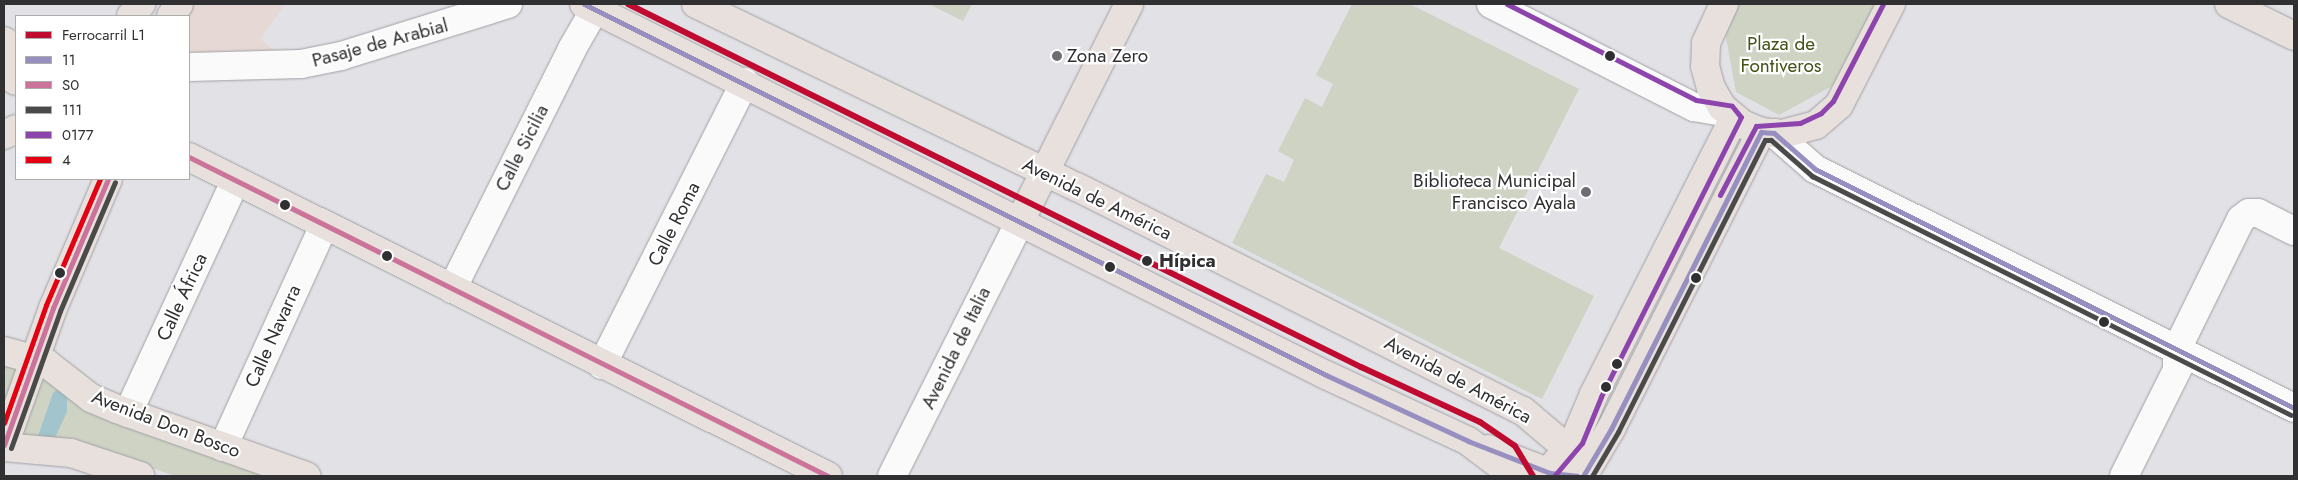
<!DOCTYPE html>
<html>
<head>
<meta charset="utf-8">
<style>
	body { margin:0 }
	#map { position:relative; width:2298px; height:480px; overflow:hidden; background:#e2e1e5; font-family:Jost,sans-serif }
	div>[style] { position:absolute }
	.commercial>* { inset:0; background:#e6d8d4 }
	.green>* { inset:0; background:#ced3c4 }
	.water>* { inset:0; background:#a2c4cc }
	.roads { filter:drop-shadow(0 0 1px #a1a0a4) drop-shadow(0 0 1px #a1a0a4) }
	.minor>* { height:28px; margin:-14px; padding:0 14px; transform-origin:14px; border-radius:14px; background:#fbfafb }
	.major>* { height:28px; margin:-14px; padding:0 14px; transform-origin:14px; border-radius:14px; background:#e7e0dc }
	.bus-1>* { height:5px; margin:-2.5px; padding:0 2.5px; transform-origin:2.5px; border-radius:2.5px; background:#978fbf }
	.bus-2>* { height:5px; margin:-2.5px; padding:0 2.5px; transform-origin:2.5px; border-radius:2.5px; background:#cc739c }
	.bus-3>* { height:5px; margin:-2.5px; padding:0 2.5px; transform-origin:2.5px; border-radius:2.5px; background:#4a4a4a }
	.bus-4>* { height:5px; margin:-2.5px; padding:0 2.5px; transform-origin:2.5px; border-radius:2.5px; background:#8e44ad }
	.bus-5>* { height:5px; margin:-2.5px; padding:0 2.5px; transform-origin:2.5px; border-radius:2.5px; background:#e40010 }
	.rail-1>* { height:6px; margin:-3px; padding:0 3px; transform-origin:3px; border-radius:3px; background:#c00b31 }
	.dots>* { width:14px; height:14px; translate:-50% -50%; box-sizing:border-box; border:2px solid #fff; border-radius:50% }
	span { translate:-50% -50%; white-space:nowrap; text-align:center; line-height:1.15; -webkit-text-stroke:4.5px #fff; paint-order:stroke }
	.street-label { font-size:19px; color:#302f32 }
	.park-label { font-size:19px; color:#445216 }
	.poi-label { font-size:19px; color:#302f32 }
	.left { translate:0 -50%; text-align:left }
	.right { translate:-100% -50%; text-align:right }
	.stop-label { font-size:19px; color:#302f32; font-weight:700 }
	.frame { position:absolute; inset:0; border:5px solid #302f32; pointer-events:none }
	.legend { position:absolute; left:15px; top:15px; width:175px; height:165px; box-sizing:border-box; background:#fff; border:1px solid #acacad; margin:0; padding:6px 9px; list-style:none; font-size:15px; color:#302f32 }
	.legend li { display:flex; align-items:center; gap:10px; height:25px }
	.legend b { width:25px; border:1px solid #acacad }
</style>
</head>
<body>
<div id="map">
	<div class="commercial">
		<i style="clip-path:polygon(195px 4px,285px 4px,260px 39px,282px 56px,189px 53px,187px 16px)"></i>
	</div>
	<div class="green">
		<i style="clip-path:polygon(929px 4px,972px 4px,963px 21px)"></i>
		<i style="clip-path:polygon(1352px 4px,1410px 4px,1579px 89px,1499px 248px,1594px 296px,1542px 399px,1232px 243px,1266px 174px,1284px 182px,1294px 160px,1278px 151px,1305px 98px,1322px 107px,1333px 84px,1316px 75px)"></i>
		<i style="clip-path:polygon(1736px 4px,1876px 4px,1836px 84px,1779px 115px,1736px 92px,1724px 27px)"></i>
		<i style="clip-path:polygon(4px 364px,19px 371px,4px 414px)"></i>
		<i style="clip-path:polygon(43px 376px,277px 476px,175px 476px,112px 454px,18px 442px)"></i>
	</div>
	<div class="water">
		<i style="clip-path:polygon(57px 390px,67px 396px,67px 412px,53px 442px,39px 441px,38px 436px,53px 393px)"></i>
	</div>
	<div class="roads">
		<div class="minor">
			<i style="left:1491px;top:4px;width:228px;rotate:26.9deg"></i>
			<i style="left:1694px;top:107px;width:35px;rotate:10deg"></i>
			<i style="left:189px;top:67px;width:112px;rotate:-1.5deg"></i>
			<i style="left:301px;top:64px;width:41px;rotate:-11.3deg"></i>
			<i style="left:341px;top:56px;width:175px;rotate:-17.3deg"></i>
			<i style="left:1774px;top:133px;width:55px;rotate:41.3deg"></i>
			<i style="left:1815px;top:169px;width:535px;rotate:26.52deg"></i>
			<i style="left:452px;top:289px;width:268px;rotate:-63.4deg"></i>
			<i style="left:572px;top:49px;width:46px;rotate:-60.1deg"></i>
			<i style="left:602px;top:365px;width:317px;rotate:-63.2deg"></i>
			<i style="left:128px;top:413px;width:255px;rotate:-65.2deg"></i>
			<i style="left:223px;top:447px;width:244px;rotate:-65.5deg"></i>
			<i style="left:892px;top:476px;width:285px;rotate:-63.3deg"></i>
			<i style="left:2124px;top:476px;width:119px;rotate:-63.4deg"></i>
			<i style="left:2177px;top:370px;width:21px;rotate:-90deg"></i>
			<i style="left:2177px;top:349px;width:145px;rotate:-63.8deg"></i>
			<i style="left:2241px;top:219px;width:10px;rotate:-37deg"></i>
			<i style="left:2249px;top:213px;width:9px"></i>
			<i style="left:2258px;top:213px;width:40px;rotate:26.6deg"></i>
		</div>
		<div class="major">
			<i style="left:584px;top:4px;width:830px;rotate:26.57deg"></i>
			<i style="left:1326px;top:375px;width:157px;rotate:24.9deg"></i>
			<i style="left:1468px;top:441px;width:41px;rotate:37.1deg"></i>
			<i style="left:1501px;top:466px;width:12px;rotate:55deg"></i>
			<i style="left:696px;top:4px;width:423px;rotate:25.7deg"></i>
			<i style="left:1077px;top:187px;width:499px;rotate:26.7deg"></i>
			<i style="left:1523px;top:411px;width:59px;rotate:40.2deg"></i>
			<i style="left:1568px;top:449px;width:31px;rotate:61deg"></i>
			<i style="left:1724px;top:4px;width:43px;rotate:114.8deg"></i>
			<i style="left:1706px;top:43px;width:23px;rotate:92deg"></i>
			<i style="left:1705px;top:66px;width:23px;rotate:75deg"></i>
			<i style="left:1711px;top:88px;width:22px;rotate:60deg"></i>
			<i style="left:1722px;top:107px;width:26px;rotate:40deg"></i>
			<i style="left:1742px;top:124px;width:21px;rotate:23deg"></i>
			<i style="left:1761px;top:132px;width:21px;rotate:5deg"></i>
			<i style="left:1782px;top:134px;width:35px;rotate:-15deg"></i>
			<i style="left:1816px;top:125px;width:30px;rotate:-41deg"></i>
			<i style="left:1839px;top:105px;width:114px;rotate:-62.8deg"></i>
			<i style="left:2229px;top:4px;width:72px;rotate:26.2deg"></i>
			<i style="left:131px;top:16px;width:16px;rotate:-50deg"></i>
			<i style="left:171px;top:16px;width:14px;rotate:-56deg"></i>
			<i style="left:4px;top:41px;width:15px;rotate:37deg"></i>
			<i style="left:4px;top:72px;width:15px;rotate:37deg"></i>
			<i style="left:4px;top:135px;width:13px;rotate:-27deg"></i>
			<i style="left:189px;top:157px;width:714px;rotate:26.53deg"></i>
			<i style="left:1020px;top:221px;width:243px;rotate:-63.3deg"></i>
			<i style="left:4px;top:351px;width:44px;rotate:15.9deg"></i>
			<i style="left:46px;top:363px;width:57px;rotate:37.9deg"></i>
			<i style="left:91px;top:398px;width:28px;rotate:23deg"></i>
			<i style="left:117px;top:409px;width:201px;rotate:19.5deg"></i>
			<i style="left:4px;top:445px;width:145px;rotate:-70.3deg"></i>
			<i style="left:53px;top:308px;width:140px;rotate:-66.9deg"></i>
			<i style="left:4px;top:447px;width:67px;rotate:5.1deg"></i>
			<i style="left:71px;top:453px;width:73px;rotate:18.4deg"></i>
			<i style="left:1488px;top:449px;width:66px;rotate:21.2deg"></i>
			<i style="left:1550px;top:473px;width:15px;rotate:8deg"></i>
			<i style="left:1545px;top:476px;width:48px;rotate:-51deg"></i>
			<i style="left:1575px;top:439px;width:49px;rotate:-67.1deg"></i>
			<i style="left:1594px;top:394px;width:309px;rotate:-63.1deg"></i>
			<i style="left:1583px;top:476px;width:55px;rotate:-59.2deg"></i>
			<i style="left:1611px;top:429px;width:333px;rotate:-63.2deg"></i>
		</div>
	</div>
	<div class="bus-1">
		<i style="left:584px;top:4px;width:830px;rotate:26.57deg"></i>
		<i style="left:1326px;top:375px;width:157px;rotate:24.9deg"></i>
		<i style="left:1468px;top:441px;width:88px;rotate:21.3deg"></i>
		<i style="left:1550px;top:473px;width:27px;rotate:6deg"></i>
		<i style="left:1583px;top:476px;width:55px;rotate:-59.2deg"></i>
		<i style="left:1611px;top:429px;width:333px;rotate:-63.2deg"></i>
		<i style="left:1761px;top:132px;width:13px;rotate:4deg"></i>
		<i style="left:1774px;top:133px;width:55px;rotate:41.3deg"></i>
		<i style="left:1815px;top:169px;width:535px;rotate:26.52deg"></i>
	</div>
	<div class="bus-2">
		<i style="left:189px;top:157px;width:714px;rotate:26.53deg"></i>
		<i style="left:4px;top:445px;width:145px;rotate:-70.3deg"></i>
		<i style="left:53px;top:308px;width:140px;rotate:-66.9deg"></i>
	</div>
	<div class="bus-3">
		<i style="left:11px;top:448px;width:145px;rotate:-70.3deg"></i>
		<i style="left:60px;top:311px;width:140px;rotate:-66.9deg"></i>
		<i style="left:1592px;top:476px;width:51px;rotate:-59.4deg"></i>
		<i style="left:1618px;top:432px;width:327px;rotate:-63.3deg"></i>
		<i style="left:1765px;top:140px;width:6px"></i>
		<i style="left:1771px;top:140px;width:55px;rotate:41.3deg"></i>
		<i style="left:1812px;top:176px;width:535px;rotate:26.52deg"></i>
	</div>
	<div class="bus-4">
		<i style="left:1507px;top:4px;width:212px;rotate:26.9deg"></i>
		<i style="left:1696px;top:100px;width:36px;rotate:9deg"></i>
		<i style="left:1732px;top:106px;width:14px;rotate:51deg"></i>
		<i style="left:1741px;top:117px;width:313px;rotate:116.6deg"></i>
		<i style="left:1601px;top:397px;width:50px;rotate:112.4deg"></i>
		<i style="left:1582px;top:443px;width:43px;rotate:130.3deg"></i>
		<i style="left:1720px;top:195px;width:78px;rotate:-62.4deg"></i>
		<i style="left:1756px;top:126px;width:44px;rotate:-3.9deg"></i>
		<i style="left:1800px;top:123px;width:23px;rotate:-25deg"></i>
		<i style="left:1821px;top:113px;width:17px;rotate:-45deg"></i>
		<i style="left:1833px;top:101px;width:109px;rotate:-62.7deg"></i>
	</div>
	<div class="bus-5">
		<i style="left:4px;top:423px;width:125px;rotate:-70.4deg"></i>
		<i style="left:46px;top:305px;width:137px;rotate:-66.8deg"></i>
	</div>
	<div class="rail-1">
		<i style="left:628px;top:4px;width:818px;rotate:26.35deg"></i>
		<i style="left:1361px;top:367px;width:131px;rotate:24.8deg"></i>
		<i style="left:1480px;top:422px;width:42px;rotate:34.4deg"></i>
		<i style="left:1515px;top:446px;width:35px;rotate:59deg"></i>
	</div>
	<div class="dots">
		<i style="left:1057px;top:56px;background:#6e6d71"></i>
		<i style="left:1610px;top:56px;background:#302f32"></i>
		<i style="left:1586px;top:192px;background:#6e6d71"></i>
		<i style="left:285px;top:205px;background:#302f32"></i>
		<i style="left:387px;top:256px;background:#302f32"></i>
		<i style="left:1147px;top:261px;background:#302f32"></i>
		<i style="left:1110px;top:267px;background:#302f32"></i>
		<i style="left:60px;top:273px;background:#302f32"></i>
		<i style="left:1696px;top:278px;background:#302f32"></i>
		<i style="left:2104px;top:322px;background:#302f32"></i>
		<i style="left:1617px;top:364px;background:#302f32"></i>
		<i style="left:1606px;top:387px;background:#302f32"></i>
	</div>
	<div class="street-label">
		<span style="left:380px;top:43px;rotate:-15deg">Pasaje de Arabial</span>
		<span style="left:522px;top:148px;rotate:-63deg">Calle Sicilia</span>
		<span style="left:1097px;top:199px;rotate:26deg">Avenida de América</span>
		<span style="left:674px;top:224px;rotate:-63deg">Calle Roma</span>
		<span style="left:182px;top:297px;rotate:-65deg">Calle África</span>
		<span style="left:273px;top:336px;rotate:-66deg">Calle Navarra</span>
		<span style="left:956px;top:348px;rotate:-64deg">Avenida de Italia</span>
		<span style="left:1458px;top:380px;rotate:28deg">Avenida de América</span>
		<span style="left:166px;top:424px;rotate:21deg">Avenida Don Bosco</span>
	</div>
	<div class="park-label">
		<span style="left:1781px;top:55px">Plaza de<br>Fontiveros</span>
	</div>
	<div class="poi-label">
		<span class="left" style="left:1067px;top:56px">Zona Zero</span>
		<span class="right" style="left:1576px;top:192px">Biblioteca Municipal<br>Francisco Ayala</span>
	</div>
	<div class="stop-label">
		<span class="left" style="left:1159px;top:261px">Hípica</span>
	</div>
	<div class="frame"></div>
	<ul class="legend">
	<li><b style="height:6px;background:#c00b31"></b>Ferrocarril L1</li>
	<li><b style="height:6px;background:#978fbf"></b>11</li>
	<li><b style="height:6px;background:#cc739c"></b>S0</li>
	<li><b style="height:6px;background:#4a4a4a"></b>111</li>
	<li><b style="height:6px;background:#8e44ad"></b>0177</li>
	<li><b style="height:6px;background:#e40010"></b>4</li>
	</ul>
</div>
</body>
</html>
